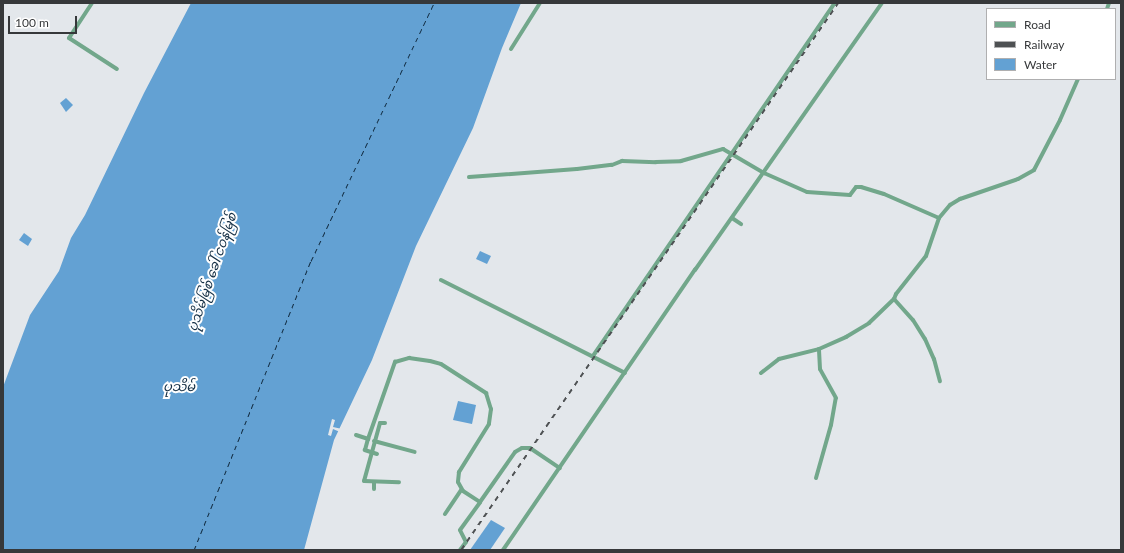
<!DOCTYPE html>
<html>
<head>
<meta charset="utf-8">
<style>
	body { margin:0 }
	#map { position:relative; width:1124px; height:553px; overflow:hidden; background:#e3e7eb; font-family:Lato,"Noto Sans Myanmar",sans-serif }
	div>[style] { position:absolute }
	.water>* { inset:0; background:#63a1d3 }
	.pier>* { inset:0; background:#e3e7eb }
	.ferry>* { height:1px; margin-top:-0.5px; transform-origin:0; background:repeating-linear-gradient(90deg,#122d43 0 5px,transparent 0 9px) }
	.street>* { height:4px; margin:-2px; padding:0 2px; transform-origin:2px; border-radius:2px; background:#72a78b }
	.rail>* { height:1.5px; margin-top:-0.75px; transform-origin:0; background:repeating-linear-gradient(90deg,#4e5153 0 5px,transparent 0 10px) }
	span { translate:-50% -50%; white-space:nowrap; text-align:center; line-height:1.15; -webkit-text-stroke:4px #fff; paint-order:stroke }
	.water-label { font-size:13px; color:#122d43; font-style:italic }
	.frame { position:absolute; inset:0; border:4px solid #36383a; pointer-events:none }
	.legend { position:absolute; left:986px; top:8px; width:130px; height:72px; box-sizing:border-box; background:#fff; border:1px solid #afafb0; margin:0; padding:5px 7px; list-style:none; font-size:12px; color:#36383a }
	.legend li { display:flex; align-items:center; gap:8px; height:20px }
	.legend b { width:20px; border:1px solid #afafb0 }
	.scale { position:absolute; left:8px; top:16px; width:69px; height:18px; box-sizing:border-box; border:2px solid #36383a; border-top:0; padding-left:5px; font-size:12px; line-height:14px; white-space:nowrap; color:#36383a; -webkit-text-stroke:3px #fff; paint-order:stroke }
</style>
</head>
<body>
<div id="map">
	<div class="water">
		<i style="clip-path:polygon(191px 3px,521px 3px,502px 48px,473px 128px,416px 246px,372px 360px,334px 440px,304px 550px,3px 550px,3px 387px,30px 315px,59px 271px,71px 238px,85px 215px,144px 93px)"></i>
		<i style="clip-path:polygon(66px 98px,73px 105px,66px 112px,60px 103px)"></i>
		<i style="clip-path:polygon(24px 233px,32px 239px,28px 246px,19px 240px)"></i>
		<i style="clip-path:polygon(480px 251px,491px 256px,487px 264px,476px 259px)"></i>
		<i style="clip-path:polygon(458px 401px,476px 405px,472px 424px,453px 420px)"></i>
		<i style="clip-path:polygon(491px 520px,505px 528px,490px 550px,470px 550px)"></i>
	</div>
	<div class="pier">
		<i style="clip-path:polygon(332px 419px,335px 420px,333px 427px,342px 429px,340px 432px,333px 429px,331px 436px,328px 435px)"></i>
	</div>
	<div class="ferry">
		<i style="left:194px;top:550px;width:312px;rotate:-68deg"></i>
		<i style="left:311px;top:261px;width:286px;rotate:-64.5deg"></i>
	</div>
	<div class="street">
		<i style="left:92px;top:3px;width:42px;rotate:123.3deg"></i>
		<i style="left:69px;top:38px;width:57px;rotate:32.9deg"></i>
		<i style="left:1107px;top:9px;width:6px;rotate:-72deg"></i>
		<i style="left:511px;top:49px;width:54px;rotate:-57.8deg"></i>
		<i style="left:469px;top:177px;width:108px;rotate:-4.2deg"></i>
		<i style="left:577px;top:169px;width:35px;rotate:-7deg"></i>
		<i style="left:612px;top:165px;width:11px;rotate:-22deg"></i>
		<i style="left:622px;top:161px;width:34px;rotate:2deg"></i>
		<i style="left:656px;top:162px;width:25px;rotate:-2deg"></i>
		<i style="left:681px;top:161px;width:44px;rotate:-15.9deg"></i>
		<i style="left:723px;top:149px;width:48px;rotate:30.3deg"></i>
		<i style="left:764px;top:173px;width:47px;rotate:23.8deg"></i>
		<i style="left:807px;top:192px;width:43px;rotate:4deg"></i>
		<i style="left:850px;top:195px;width:10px;rotate:-53deg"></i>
		<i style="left:856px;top:187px;width:5px"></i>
		<i style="left:861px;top:187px;width:24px;rotate:17deg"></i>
		<i style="left:884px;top:194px;width:60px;rotate:23.6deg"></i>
		<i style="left:732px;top:218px;width:11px;rotate:34deg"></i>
		<i style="left:441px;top:280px;width:206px;rotate:26.8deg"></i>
		<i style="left:894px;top:299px;width:28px;rotate:48deg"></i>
		<i style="left:913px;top:320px;width:22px;rotate:58deg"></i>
		<i style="left:925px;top:339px;width:22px;rotate:66deg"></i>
		<i style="left:934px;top:359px;width:23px;rotate:75deg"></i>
		<i style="left:593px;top:356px;width:428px;rotate:-55.6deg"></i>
		<i style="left:761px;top:373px;width:23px;rotate:-38deg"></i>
		<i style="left:779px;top:359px;width:41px;rotate:-14deg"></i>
		<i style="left:819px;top:349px;width:30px;rotate:-24deg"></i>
		<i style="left:846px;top:337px;width:27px;rotate:-31deg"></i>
		<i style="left:869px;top:323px;width:35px;rotate:-44deg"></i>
		<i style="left:894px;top:299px;width:5px;rotate:-68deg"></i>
		<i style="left:896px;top:294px;width:48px;rotate:-51.7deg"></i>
		<i style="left:926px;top:256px;width:40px;rotate:-71.1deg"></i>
		<i style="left:939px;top:218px;width:17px;rotate:-50deg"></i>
		<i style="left:950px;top:205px;width:12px;rotate:-31deg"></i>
		<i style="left:960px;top:199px;width:61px;rotate:-19deg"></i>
		<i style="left:1018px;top:179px;width:18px;rotate:-29deg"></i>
		<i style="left:1034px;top:170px;width:56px;rotate:-62.5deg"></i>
		<i style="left:1060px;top:120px;width:45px;rotate:-66.3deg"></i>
		<i style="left:385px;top:423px;width:5px;rotate:180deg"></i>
		<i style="left:380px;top:423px;width:60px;rotate:105.4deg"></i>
		<i style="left:364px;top:481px;width:35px;rotate:2deg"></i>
		<i style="left:356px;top:435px;width:13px;rotate:18deg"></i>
		<i style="left:374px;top:441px;width:42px;rotate:15deg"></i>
		<i style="left:377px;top:454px;width:13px;rotate:-162deg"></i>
		<i style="left:365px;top:450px;width:11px;rotate:-75deg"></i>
		<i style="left:368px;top:439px;width:82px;rotate:-70.7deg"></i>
		<i style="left:395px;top:362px;width:15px;rotate:-16deg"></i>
		<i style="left:409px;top:358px;width:21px;rotate:8deg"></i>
		<i style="left:430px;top:361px;width:11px;rotate:15deg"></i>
		<i style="left:441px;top:364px;width:54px;rotate:32.8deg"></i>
		<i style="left:486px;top:393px;width:17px;rotate:73deg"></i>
		<i style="left:491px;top:409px;width:15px;rotate:98deg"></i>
		<i style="left:489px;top:424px;width:57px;rotate:122deg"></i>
		<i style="left:459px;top:472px;width:10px;rotate:96deg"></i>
		<i style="left:458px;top:482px;width:10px;rotate:61deg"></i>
		<i style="left:463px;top:491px;width:20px;rotate:33deg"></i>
		<i style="left:480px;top:502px;width:61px;rotate:-55deg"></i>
		<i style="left:515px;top:452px;width:8px;rotate:-30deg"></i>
		<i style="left:522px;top:448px;width:8px"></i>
		<i style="left:530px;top:448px;width:36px;rotate:34deg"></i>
		<i style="left:816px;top:478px;width:55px;rotate:-74.2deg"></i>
		<i style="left:831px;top:425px;width:27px;rotate:-80deg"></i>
		<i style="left:836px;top:398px;width:33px;rotate:-119deg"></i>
		<i style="left:820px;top:369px;width:20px;rotate:-93deg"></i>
		<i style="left:374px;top:483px;width:6px;rotate:90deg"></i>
		<i style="left:445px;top:514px;width:29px;rotate:-56deg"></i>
		<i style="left:460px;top:550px;width:10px;rotate:-53deg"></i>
		<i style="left:466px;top:542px;width:13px;rotate:-117deg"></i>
		<i style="left:460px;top:530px;width:34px;rotate:-54deg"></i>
		<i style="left:503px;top:550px;width:340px;rotate:-55.6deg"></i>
		<i style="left:695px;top:270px;width:326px;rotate:-55deg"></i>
	</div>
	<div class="rail">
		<i style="left:461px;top:550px;width:664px;rotate:-55.42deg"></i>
	</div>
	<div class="water-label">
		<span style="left:212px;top:272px;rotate:-71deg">ပုသိမ်မြစ် ခေါ် ငဝန်မြစ်</span>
		<span style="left:179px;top:386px">ပုသိမ်</span>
	</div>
	<div class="frame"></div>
	<ul class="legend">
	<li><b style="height:5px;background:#72a78b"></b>Road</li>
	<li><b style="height:5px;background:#4e5153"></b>Railway</li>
	<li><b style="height:11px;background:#63a1d3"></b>Water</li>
	</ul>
	<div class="scale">100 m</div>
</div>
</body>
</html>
